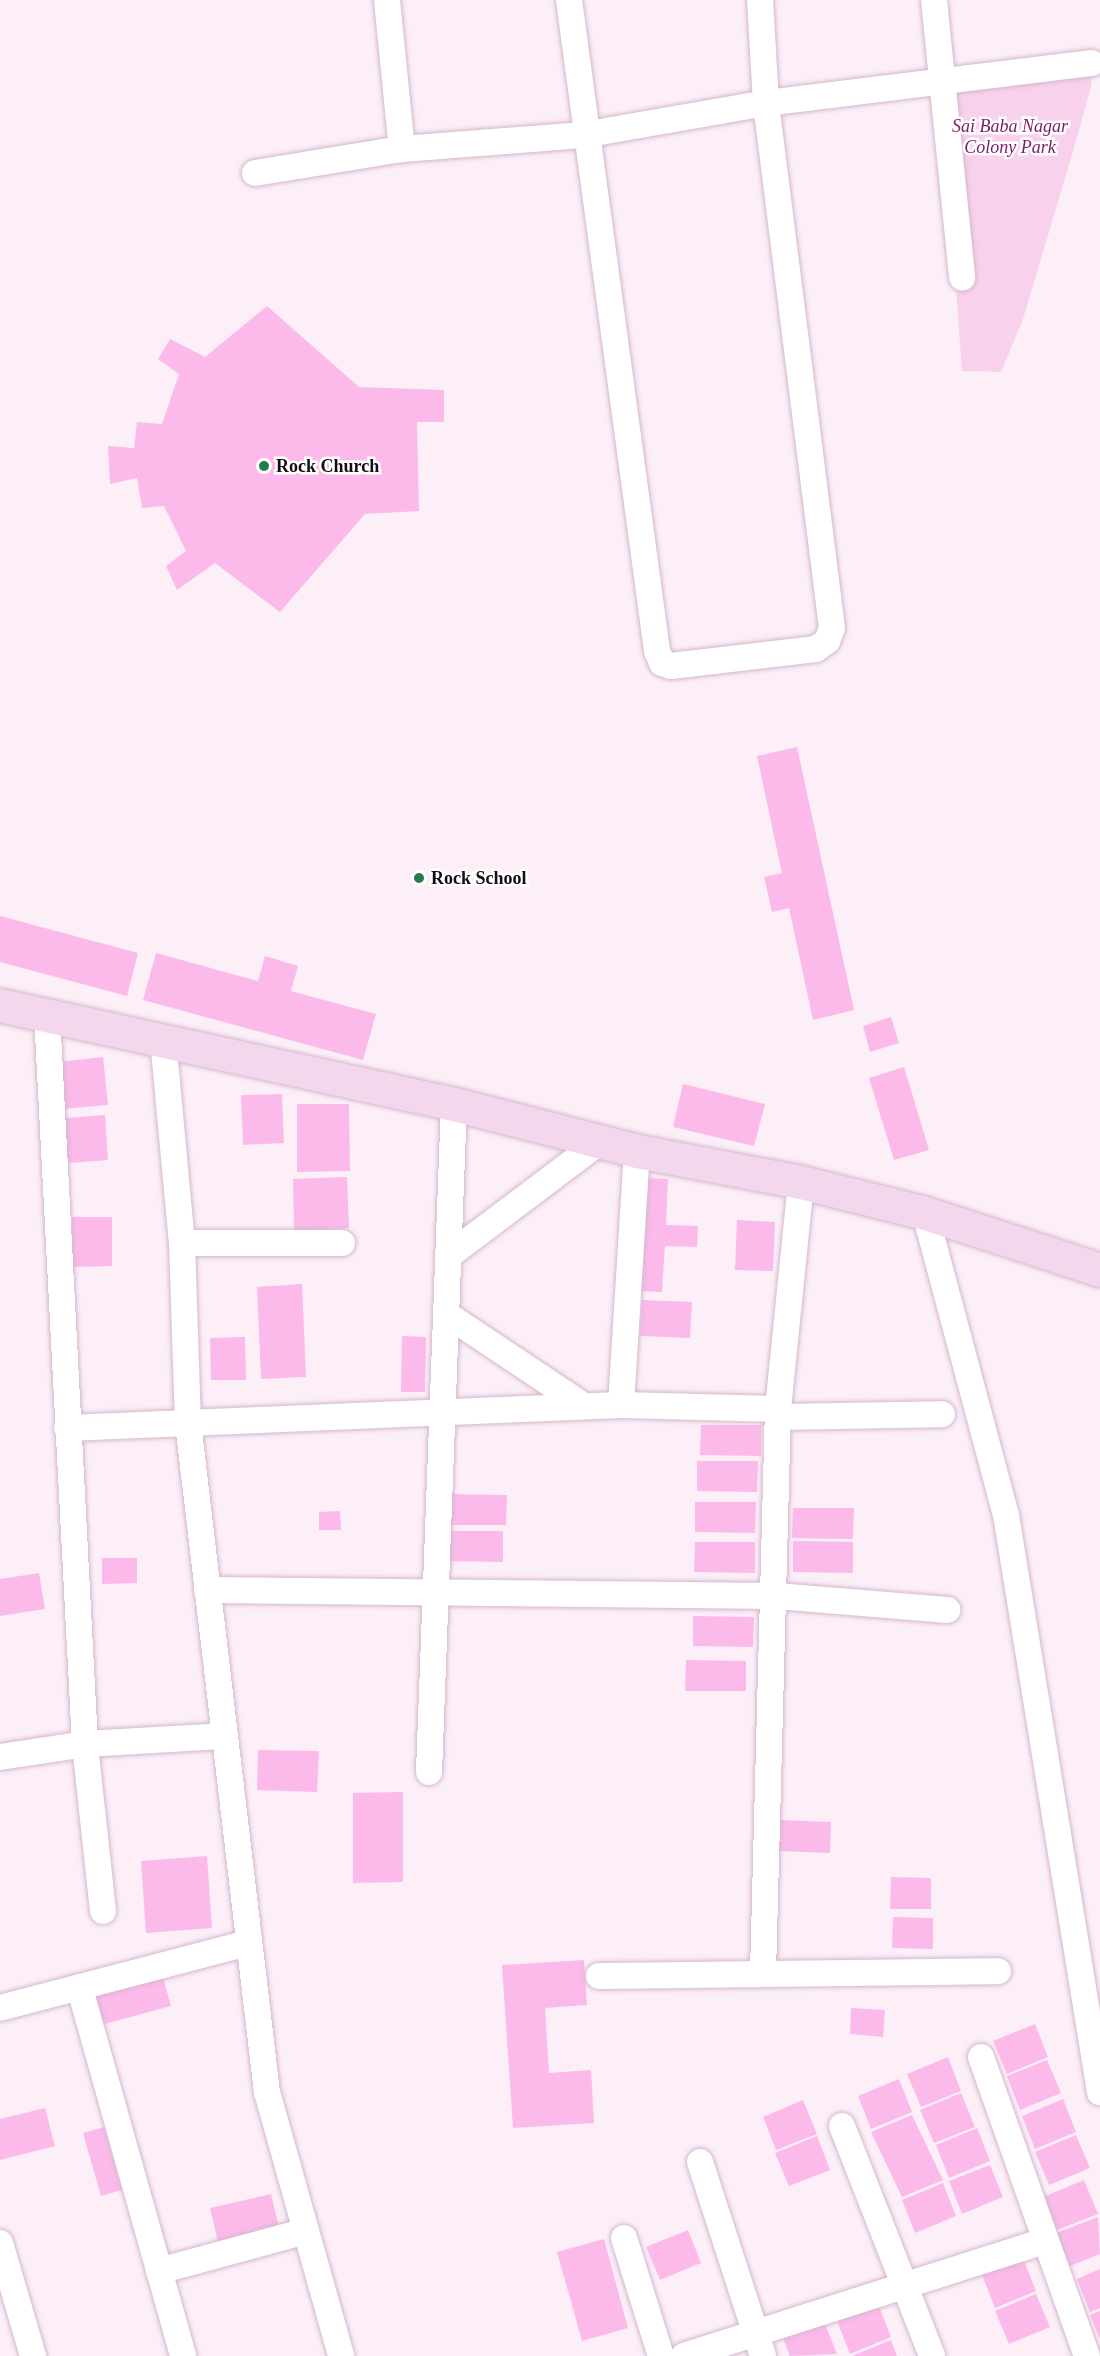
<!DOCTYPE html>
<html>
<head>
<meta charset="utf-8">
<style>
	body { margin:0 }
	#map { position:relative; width:1100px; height:2356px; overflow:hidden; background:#fceff8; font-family:"Times New Roman",serif }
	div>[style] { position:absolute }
	.green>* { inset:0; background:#f8d1ed }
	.building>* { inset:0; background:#fbbaea }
	.roads { filter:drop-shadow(0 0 2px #d5b7cd) drop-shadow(0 0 2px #d5b7cd) }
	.street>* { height:26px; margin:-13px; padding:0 13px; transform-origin:13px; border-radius:13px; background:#fff }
	.secondary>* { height:33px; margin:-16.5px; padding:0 16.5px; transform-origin:16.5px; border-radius:16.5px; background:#f3d7ec }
	.dots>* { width:16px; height:16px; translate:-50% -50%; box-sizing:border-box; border:3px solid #fff; border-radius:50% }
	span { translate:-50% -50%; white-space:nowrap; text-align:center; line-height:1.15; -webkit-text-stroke:5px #fff; paint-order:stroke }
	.park-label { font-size:18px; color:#781c67; font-style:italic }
	.poi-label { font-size:18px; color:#160c13; font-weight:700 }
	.left { translate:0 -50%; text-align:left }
</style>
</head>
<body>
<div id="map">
	<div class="green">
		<i style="clip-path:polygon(1092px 63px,1091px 87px,1072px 155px,1023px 319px,1001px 372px,962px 371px,941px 80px)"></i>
	</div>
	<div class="building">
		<i style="clip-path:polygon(267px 306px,359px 387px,444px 390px,444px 422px,417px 422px,419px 511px,365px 514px,280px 612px,215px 563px,177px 590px,166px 566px,186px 551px,164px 506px,142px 508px,137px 478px,110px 484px,108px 446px,134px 448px,137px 422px,162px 424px,179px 374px,158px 359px,170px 339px,205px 357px)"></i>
		<i style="clip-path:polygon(797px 747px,854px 1010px,813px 1020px,789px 908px,772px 912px,764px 877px,782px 873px,757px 756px)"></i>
		<i style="clip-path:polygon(0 916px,138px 953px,127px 996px,0 962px)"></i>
		<i style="clip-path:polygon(156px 953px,258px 981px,265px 956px,298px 966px,291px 991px,376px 1014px,363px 1060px,143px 1000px)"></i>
		<i style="clip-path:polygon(891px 1017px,899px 1043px,870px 1052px,863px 1026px)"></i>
		<i style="clip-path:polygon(103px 1057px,108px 1105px,62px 1109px,57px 1062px)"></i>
		<i style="clip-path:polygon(904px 1067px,929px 1150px,894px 1160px,869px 1078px)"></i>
		<i style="clip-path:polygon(683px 1084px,765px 1104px,754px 1146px,673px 1127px)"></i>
		<i style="clip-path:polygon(282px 1094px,284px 1143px,243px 1145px,241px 1095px)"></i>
		<i style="clip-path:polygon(297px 1104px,349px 1104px,350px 1171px,297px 1172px)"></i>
		<i style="clip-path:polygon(105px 1115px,108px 1160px,57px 1164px,53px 1119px)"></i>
		<i style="clip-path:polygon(347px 1177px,349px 1228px,294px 1231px,293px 1179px)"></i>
		<i style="clip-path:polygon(644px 1178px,668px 1179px,666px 1225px,698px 1226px,697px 1247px,665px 1246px,662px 1292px,638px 1291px)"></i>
		<i style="clip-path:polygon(72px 1217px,112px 1217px,112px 1266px,72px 1267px)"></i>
		<i style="clip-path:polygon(737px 1220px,775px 1222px,773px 1271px,735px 1270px)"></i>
		<i style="clip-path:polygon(302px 1284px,306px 1377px,261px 1379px,257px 1287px)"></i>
		<i style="clip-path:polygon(642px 1300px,692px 1302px,690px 1338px,640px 1336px)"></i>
		<i style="clip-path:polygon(402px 1336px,426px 1337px,425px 1392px,401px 1392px)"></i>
		<i style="clip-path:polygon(245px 1337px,246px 1380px,211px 1380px,210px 1338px)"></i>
		<i style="clip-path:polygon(701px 1425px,761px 1425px,761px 1456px,700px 1455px)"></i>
		<i style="clip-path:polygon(697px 1461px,758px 1461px,757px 1492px,697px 1491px)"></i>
		<i style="clip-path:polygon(446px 1494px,507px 1495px,506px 1525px,446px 1525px)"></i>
		<i style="clip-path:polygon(695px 1502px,756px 1502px,755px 1533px,695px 1532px)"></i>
		<i style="clip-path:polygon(793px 1508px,854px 1508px,853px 1539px,792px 1538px)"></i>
		<i style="clip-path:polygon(340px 1511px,341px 1530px,319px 1530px,319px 1512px)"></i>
		<i style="clip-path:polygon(443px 1531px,503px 1531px,503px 1562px,442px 1561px)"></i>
		<i style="clip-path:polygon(793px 1541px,853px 1542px,853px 1573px,793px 1572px)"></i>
		<i style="clip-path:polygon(695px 1542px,755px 1542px,755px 1573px,694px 1572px)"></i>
		<i style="clip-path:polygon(102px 1558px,137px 1558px,137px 1583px,102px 1584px)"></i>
		<i style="clip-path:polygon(39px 1573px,45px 1609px,0 1616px,0 1579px)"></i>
		<i style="clip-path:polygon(693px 1616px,754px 1617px,753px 1647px,693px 1646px)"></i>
		<i style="clip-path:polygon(686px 1660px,746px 1661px,746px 1691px,685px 1691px)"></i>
		<i style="clip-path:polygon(258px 1750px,319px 1751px,317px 1792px,257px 1790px)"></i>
		<i style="clip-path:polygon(403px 1792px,403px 1882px,353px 1883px,353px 1793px)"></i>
		<i style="clip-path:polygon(780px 1820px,831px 1822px,830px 1853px,778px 1851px)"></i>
		<i style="clip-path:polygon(207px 1856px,212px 1928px,146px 1933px,141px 1861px)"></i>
		<i style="clip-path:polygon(891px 1877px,931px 1878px,931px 1909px,890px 1909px)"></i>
		<i style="clip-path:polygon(893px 1917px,933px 1918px,933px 1949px,892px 1948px)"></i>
		<i style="clip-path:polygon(584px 1960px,587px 2005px,545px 2008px,549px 2073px,591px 2070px,594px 2123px,513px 2128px,502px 1965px)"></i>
		<i style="clip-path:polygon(161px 1971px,171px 2006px,101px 2025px,92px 1989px)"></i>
		<i style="clip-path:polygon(851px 2008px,885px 2010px,883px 2037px,850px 2034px)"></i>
		<i style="clip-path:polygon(1035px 2024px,1048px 2057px,1007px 2074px,993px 2041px)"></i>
		<i style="clip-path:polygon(948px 2057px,961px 2091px,921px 2107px,907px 2074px)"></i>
		<i style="clip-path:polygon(1047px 2060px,1061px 2093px,1020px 2110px,1007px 2076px)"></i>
		<i style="clip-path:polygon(899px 2079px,912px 2112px,871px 2129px,858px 2096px)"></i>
		<i style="clip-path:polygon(961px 2093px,975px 2127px,934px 2143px,920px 2110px)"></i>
		<i style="clip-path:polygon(1063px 2099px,1076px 2132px,1035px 2149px,1022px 2116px)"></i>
		<i style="clip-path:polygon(803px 2100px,817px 2134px,776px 2150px,763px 2117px)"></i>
		<i style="clip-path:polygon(45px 2108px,55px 2146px,0 2160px,0 2119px)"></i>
		<i style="clip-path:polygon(912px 2115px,943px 2180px,902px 2197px,871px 2132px)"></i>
		<i style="clip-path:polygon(104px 2127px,122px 2190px,101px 2196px,83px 2133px)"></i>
		<i style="clip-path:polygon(977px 2128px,990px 2161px,949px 2178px,936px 2145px)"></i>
		<i style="clip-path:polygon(1076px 2135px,1090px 2168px,1049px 2185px,1035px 2152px)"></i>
		<i style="clip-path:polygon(817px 2136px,830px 2170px,789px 2186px,775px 2153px)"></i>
		<i style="clip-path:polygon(990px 2165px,1003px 2197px,962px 2214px,949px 2181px)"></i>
		<i style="clip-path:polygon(1084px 2180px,1098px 2214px,1057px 2230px,1043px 2197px)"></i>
		<i style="clip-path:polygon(943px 2183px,956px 2216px,915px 2233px,902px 2200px)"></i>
		<i style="clip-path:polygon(271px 2194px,279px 2227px,218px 2242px,210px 2208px)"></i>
		<i style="clip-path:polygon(1098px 2217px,1100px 2254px,1070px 2266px,1056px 2233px)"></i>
		<i style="clip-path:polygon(688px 2230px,701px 2263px,660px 2280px,646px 2247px)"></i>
		<i style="clip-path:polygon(604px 2239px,628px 2328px,582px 2341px,557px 2252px)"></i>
		<i style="clip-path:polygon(1023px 2258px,1036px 2291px,995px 2308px,982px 2275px)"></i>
		<i style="clip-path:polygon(1100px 2269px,1100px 2308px,1090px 2312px,1077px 2279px)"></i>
		<i style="clip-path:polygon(1036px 2294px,1050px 2327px,1009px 2344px,995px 2311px)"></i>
		<i style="clip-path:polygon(878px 2304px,891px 2337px,850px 2354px,837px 2321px)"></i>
		<i style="clip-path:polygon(1100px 2311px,1100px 2339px,1090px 2315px)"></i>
		<i style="clip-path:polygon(824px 2321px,837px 2354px,790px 2356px,783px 2338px)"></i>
		<i style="clip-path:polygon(891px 2340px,897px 2356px,852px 2356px)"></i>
	</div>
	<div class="roads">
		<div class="street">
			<i style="left:387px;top:0;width:150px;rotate:84.3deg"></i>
			<i style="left:569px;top:0;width:657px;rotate:82.3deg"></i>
			<i style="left:657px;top:651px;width:13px;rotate:67deg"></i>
			<i style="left:662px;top:663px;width:9px;rotate:18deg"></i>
			<i style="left:671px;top:666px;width:146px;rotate:-6.7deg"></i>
			<i style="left:816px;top:649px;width:14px;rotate:-36deg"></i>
			<i style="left:827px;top:641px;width:14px;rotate:-69deg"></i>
			<i style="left:832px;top:628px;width:529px;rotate:-97.17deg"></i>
			<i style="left:766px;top:103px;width:103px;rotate:-93.3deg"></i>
			<i style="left:934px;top:0;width:279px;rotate:84.2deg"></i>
			<i style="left:255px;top:173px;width:149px;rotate:-9.3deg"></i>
			<i style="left:402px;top:149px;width:182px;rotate:-4.4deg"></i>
			<i style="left:583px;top:135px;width:186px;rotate:-9.9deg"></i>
			<i style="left:766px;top:103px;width:328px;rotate:-7deg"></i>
			<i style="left:163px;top:1039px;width:205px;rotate:84.7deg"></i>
			<i style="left:182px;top:1243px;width:180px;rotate:88.1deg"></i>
			<i style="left:188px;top:1423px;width:674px;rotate:83.27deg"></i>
			<i style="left:267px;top:2092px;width:274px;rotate:74.3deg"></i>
			<i style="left:925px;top:1213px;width:313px;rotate:75deg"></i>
			<i style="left:1006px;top:1515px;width:585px;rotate:80.75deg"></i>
			<i style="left:182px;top:1243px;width:160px"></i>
			<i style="left:448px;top:1256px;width:194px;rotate:-37deg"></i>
			<i style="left:446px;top:1314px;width:166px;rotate:33.7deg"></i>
			<i style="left:621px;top:1405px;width:255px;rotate:-86.4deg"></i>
			<i style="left:778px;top:1417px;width:164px;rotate:-1deg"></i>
			<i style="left:67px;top:1428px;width:554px;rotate:-2.38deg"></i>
			<i style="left:621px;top:1405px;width:157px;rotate:1.5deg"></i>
			<i style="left:207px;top:1590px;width:570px;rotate:0.6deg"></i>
			<i style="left:777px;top:1596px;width:171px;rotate:4.7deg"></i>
			<i style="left:0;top:1757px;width:86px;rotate:-8.7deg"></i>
			<i style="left:85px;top:1744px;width:730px;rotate:-92.98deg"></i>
			<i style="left:429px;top:1772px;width:668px;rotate:-87.86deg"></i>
			<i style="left:103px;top:1911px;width:168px;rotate:-96.2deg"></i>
			<i style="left:85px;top:1744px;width:137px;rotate:-3.3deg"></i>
			<i style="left:763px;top:1973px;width:564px;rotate:-88.48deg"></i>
			<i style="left:778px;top:1409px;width:228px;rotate:-84.2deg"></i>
			<i style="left:599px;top:1976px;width:399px;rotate:-0.7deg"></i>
			<i style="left:80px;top:1989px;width:381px;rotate:74.3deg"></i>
			<i style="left:0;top:2008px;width:256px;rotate:-14.7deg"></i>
			<i style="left:981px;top:2057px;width:317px;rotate:70.5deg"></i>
			<i style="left:842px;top:2126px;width:247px;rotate:68.6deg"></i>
			<i style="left:700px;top:2162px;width:204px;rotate:72deg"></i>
			<i style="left:624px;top:2238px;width:124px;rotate:72.6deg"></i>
			<i style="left:0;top:2243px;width:118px;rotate:73.7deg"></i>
			<i style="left:159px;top:2271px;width:152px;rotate:-15.2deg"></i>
			<i style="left:684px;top:2356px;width:378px;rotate:-17.7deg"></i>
		</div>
		<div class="secondary">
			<i style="left:0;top:1005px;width:465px;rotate:12.3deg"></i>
			<i style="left:454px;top:1104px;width:189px;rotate:14.4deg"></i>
			<i style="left:637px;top:1151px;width:167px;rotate:10.7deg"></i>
			<i style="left:801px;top:1182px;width:128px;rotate:14deg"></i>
			<i style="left:925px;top:1213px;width:184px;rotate:18deg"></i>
		</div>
	</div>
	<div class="dots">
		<i style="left:264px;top:466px;background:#257b4e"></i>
		<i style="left:419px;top:878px;background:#257b4e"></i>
	</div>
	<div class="park-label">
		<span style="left:1010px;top:137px">Sai Baba Nagar<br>Colony Park</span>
	</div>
	<div class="poi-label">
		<span class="left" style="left:276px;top:466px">Rock Church</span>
		<span class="left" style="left:431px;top:878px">Rock School</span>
	</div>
</div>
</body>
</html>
